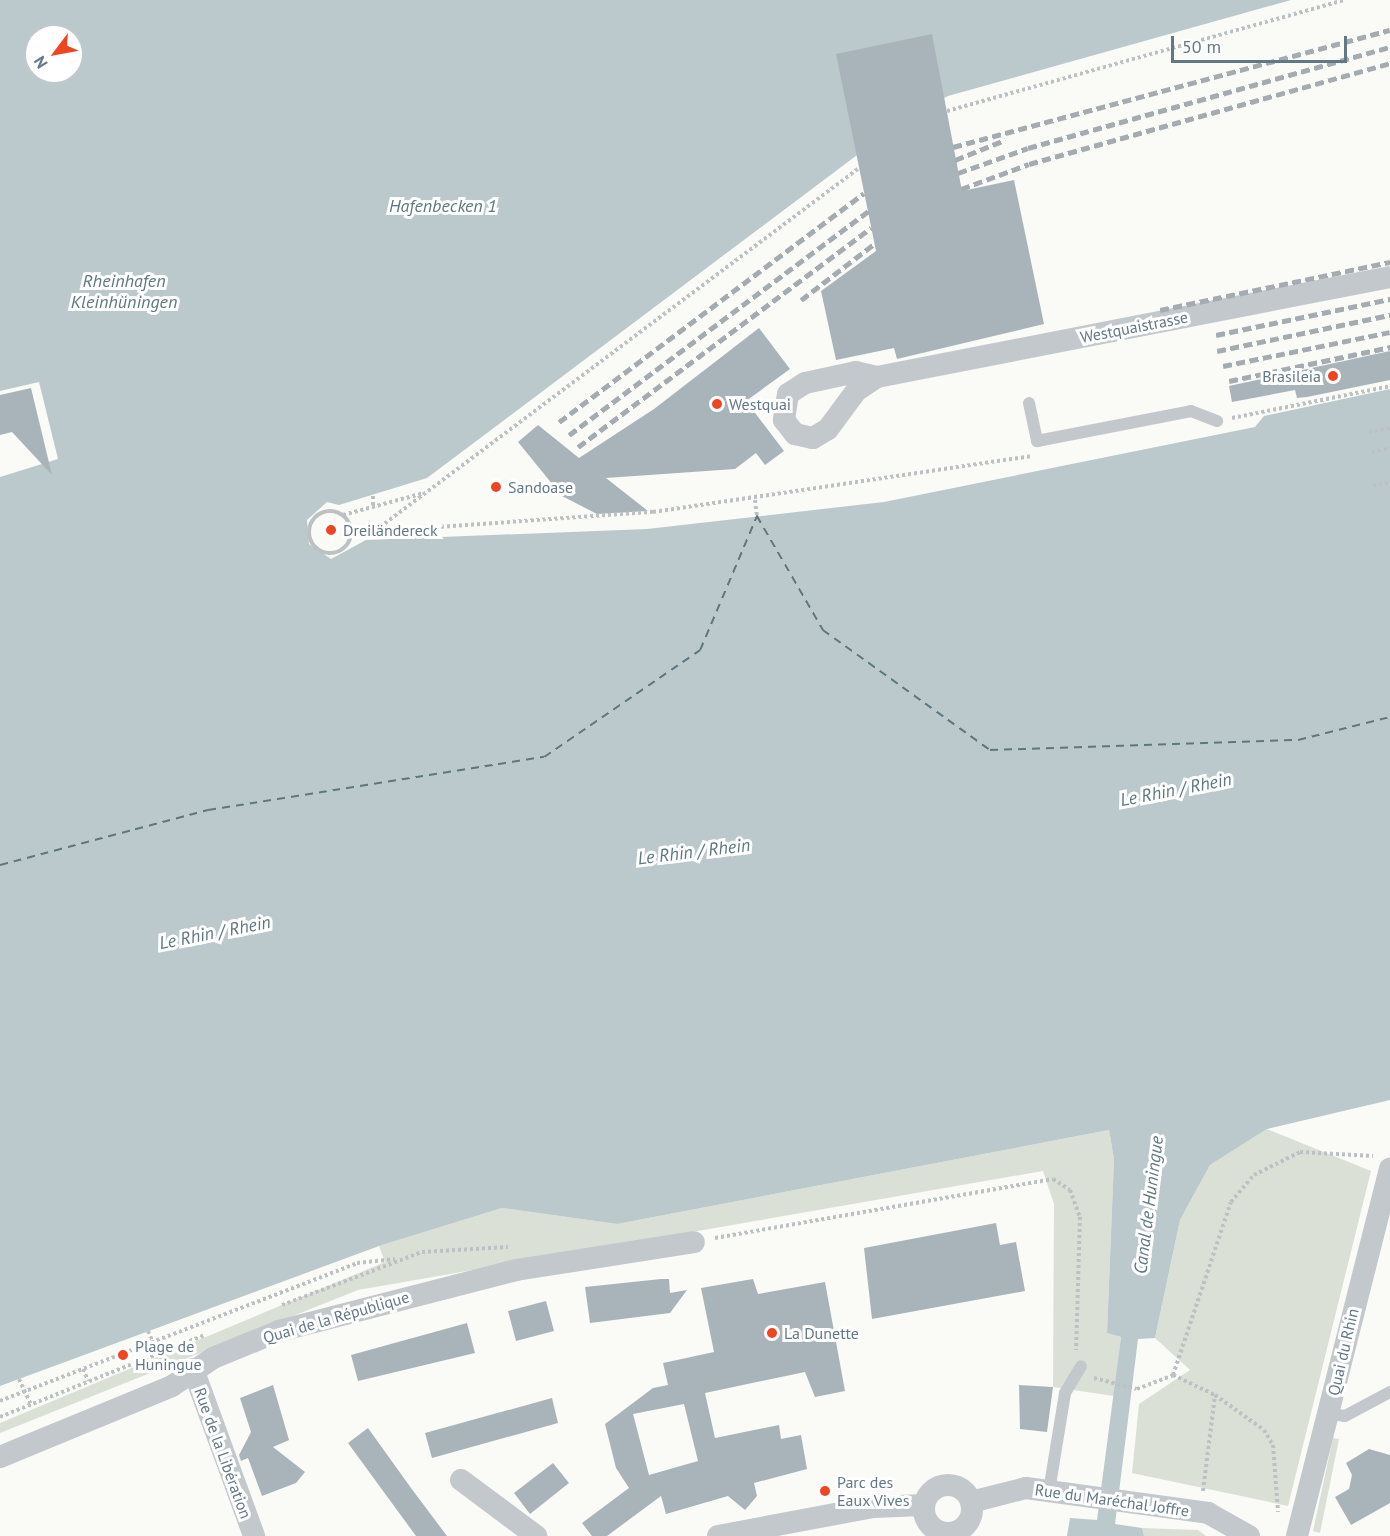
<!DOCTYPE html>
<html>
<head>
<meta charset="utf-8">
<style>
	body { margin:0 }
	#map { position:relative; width:1390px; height:1536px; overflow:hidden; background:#fafaf7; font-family:"PT Sans",sans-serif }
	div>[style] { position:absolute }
	.green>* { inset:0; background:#dae0d6 }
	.water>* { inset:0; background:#bbc9cc }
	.ferry>* { height:1.5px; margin-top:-0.75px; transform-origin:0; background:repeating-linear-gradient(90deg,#5e777e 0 8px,transparent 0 14px) }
	.building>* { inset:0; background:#a9b4ba }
	.path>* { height:4px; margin-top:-2px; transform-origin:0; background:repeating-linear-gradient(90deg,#bdc1c4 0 3px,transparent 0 6px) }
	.path>.ring { margin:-2px; padding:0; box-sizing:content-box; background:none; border:4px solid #bdc1c4; border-radius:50% }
	.lane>* { height:12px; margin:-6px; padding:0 6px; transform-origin:6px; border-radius:6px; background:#c3c8cc }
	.street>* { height:22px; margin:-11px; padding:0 11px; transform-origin:11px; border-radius:11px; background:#c3c8cc }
	.street>.ring { margin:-11px; padding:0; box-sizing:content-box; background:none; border:22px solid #c3c8cc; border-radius:50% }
	.rail>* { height:4.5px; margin-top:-2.25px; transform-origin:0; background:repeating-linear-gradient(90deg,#a4acb2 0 9px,transparent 0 13.5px) }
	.dots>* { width:16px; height:16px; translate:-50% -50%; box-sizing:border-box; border:3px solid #fff; border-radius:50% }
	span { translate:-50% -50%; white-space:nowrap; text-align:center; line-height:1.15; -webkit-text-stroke:6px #fff; paint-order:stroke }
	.street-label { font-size:16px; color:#637885 }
	.poi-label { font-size:16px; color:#637885 }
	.right { translate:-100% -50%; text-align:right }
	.left { translate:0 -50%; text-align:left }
	.water-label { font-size:18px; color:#5e777e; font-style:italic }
	.north { position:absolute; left:24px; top:24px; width:60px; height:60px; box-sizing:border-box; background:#fff; border:2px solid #c1c9ce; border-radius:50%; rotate:238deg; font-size:16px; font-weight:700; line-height:24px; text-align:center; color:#637885 }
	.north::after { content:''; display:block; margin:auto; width:21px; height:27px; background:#ef4622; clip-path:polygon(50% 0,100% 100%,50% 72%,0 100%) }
	.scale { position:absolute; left:1171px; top:36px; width:176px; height:27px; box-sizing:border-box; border:3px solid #637885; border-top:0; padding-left:8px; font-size:18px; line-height:21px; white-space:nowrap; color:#637885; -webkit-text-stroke:4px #fff; paint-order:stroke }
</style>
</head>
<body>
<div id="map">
	<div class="green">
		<i style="clip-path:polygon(1267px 1129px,1371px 1171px,1288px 1506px,1132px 1473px,1139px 1404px,1190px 1370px,1155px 1338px,1180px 1220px,1210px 1165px)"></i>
		<i style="clip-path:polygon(1109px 1130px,1114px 1159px,1107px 1333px,1121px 1337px,1114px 1396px,1053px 1387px,1054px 1204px,1043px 1171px,358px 1290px,0 1433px,0 1423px,385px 1262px,379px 1246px,502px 1208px,617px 1224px)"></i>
		<i style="clip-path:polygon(1333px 1438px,1339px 1439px,1320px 1533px,1313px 1531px)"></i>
		<i style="clip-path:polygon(1142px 1528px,1198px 1530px,1206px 1536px,1144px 1536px)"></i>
	</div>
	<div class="water">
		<i style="clip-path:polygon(evenodd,0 0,1291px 0,948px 96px,909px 116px,427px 478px,339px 505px,327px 502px,307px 520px,309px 544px,331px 559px,366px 540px,647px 529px,884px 502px,1255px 427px,1264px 416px,1390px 389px,1390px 1100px,1267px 1129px,1210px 1165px,1180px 1220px,1155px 1338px,1138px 1339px,1115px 1524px,1142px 1528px,1144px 1536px,1067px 1536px,1070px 1518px,1097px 1520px,1121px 1337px,1107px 1333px,1114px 1159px,1109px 1130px,617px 1224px,502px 1208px,379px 1246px,0 1386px,0 477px,58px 459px,39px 382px,0 391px,0 0,36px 36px,72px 36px,72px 72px,36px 72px,36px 36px)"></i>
	</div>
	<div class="ferry">
		<i style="left:757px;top:516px;width:132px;rotate:59.9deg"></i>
		<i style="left:823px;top:630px;width:206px;rotate:35.7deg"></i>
		<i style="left:990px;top:750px;width:308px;rotate:-1.9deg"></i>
		<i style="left:1298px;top:740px;width:95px;rotate:-14deg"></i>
		<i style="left:0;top:865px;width:215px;rotate:-14.8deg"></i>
		<i style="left:208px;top:810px;width:340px;rotate:-9deg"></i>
		<i style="left:544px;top:757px;width:189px;rotate:-34.4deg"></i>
		<i style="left:700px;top:650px;width:146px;rotate:-67deg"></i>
	</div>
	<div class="building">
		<i style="clip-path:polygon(932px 34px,962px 191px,1014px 180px,1044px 324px,897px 359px,894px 348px,836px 360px,821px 291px,876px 251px,836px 54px)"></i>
		<i style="clip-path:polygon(759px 328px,790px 369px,746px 401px,784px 451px,765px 465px,756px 453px,735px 469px,606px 478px,648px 511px,597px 514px,562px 496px,518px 442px,538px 425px,579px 458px,654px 409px)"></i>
		<i style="clip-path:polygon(1390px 351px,1390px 380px,1307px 397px,1297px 398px,1295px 390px,1232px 402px,1229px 386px)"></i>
		<i style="clip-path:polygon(31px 388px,52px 475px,12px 432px,0 435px,0 395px)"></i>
		<i style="clip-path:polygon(996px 1223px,1000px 1245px,1016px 1242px,1025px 1291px,872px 1319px,864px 1248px)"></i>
		<i style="clip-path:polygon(661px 1279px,669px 1279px,670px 1293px,687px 1290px,670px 1313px,590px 1323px,585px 1287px)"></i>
		<i style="clip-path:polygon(evenodd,753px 1279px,758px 1294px,825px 1282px,845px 1391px,815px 1397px,805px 1372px,705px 1393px,715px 1438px,779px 1425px,781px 1439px,801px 1435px,807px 1469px,754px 1483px,757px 1496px,745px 1510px,728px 1496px,666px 1514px,661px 1496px,607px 1536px,592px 1536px,582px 1523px,629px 1488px,616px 1468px,605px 1424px,653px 1388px,668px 1385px,663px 1363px,714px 1352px,701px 1288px,753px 1279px,684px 1404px,698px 1461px,649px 1475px,633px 1414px,684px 1404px)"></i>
		<i style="clip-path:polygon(546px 1301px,554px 1331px,516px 1341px,508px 1311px)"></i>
		<i style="clip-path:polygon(467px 1323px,475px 1353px,358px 1381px,351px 1355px)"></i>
		<i style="clip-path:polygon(273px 1385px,289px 1440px,273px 1447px,305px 1472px,296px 1483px,262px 1496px,248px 1458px,241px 1461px,239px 1455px,251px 1432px,240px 1398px)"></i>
		<i style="clip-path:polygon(1019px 1385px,1053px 1387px,1047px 1432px,1020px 1429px)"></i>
		<i style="clip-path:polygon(552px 1398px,558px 1423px,432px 1458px,425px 1433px)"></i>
		<i style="clip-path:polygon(368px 1428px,411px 1488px,447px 1536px,416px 1536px,386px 1495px,348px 1443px)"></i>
		<i style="clip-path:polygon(1369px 1449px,1390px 1455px,1390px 1503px,1351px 1525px,1335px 1497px,1349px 1489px,1352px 1475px,1346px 1463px)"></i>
		<i style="clip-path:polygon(553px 1463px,569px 1483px,530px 1514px,514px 1493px)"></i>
	</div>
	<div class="path">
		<i style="left:947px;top:111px;width:413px;rotate:-15.6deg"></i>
		<i style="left:1232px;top:418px;width:161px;rotate:-11.4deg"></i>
		<i style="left:1369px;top:432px;width:21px;rotate:-11deg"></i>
		<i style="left:1372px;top:452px;width:18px;rotate:-13deg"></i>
		<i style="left:1373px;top:486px;width:17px;rotate:-13deg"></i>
		<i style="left:373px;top:496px;width:9px;rotate:90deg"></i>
		<i style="left:755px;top:500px;width:16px;rotate:83deg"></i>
		<i class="ring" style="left:309px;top:511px;width:38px;height:38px"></i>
		<i style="left:343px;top:515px;width:84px;rotate:-15.2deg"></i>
		<i style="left:380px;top:527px;width:599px;rotate:-36.85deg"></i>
		<i style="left:351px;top:533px;width:303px;rotate:-4deg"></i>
		<i style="left:653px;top:512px;width:381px;rotate:-8.4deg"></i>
		<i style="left:715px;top:1238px;width:343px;rotate:-9.9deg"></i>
		<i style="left:1053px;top:1179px;width:20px;rotate:33deg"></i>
		<i style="left:1070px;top:1190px;width:29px;rotate:70deg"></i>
		<i style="left:1080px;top:1217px;width:133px;rotate:91.7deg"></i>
		<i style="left:282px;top:1305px;width:150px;rotate:-20.7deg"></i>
		<i style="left:422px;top:1252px;width:86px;rotate:-3.3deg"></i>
		<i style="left:148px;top:1331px;width:39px;rotate:67deg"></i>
		<i style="left:83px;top:1369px;width:13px;rotate:67deg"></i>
		<i style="left:1173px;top:1375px;width:47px;rotate:25.5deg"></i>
		<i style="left:1215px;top:1395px;width:60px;rotate:35.5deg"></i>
		<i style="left:1264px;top:1430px;width:17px;rotate:59deg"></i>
		<i style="left:1273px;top:1445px;width:67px;rotate:85.7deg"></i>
		<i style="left:1094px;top:1378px;width:44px;rotate:14.3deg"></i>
		<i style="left:1137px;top:1389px;width:39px;rotate:-21deg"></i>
		<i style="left:1173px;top:1375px;width:182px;rotate:-71.5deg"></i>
		<i style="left:1231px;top:1202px;width:35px;rotate:-50deg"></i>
		<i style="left:1254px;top:1175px;width:51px;rotate:-26.6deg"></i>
		<i style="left:1300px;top:1152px;width:73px;rotate:3.1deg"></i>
		<i style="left:19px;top:1379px;width:29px;rotate:65deg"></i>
		<i style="left:0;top:1401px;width:383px;rotate:-21.1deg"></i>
		<i style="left:357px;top:1263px;width:38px;rotate:-6deg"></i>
		<i style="left:0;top:1417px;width:219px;rotate:-21.8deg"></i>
		<i style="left:1203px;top:1491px;width:97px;rotate:-82.9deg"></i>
	</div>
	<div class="lane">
		<i style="left:1029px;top:403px;width:39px;rotate:78deg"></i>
		<i style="left:1037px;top:441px;width:157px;rotate:-11deg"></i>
		<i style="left:1191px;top:411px;width:28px;rotate:21deg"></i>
		<i style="left:1329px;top:1413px;width:16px;rotate:11deg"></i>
		<i style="left:1345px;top:1416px;width:51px;rotate:-28.1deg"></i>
		<i style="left:1049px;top:1491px;width:99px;rotate:-80.7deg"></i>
		<i style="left:1065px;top:1393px;width:31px;rotate:-59deg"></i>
	</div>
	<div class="street">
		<i style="left:877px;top:377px;width:22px;rotate:-167deg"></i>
		<i style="left:856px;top:372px;width:52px;rotate:167.8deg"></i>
		<i style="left:805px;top:383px;width:20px;rotate:147deg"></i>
		<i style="left:788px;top:394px;width:26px;rotate:99deg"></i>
		<i style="left:784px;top:420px;width:18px;rotate:52deg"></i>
		<i style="left:795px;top:434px;width:18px;rotate:13deg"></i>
		<i style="left:813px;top:438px;width:17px;rotate:-31deg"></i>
		<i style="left:828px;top:429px;width:47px;rotate:-53.6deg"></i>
		<i style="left:856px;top:391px;width:25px;rotate:-34deg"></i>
		<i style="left:877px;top:377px;width:523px;rotate:-11.03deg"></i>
		<i style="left:193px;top:1369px;width:178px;rotate:69.9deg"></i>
		<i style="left:0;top:1457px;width:186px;rotate:-22.4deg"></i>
		<i style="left:172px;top:1386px;width:50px;rotate:-34.3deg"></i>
		<i style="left:213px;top:1358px;width:71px;rotate:-22.2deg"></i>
		<i style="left:279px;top:1331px;width:245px;rotate:-14.4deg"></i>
		<i style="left:516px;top:1270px;width:180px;rotate:-8.9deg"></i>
		<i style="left:461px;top:1480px;width:94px;rotate:36.7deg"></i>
		<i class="ring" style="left:924px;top:1485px;width:26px;height:26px"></i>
		<i style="left:971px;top:1502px;width:57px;rotate:-14.3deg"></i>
		<i style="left:1026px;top:1488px;width:184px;rotate:7.8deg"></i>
		<i style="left:1208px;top:1513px;width:47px;rotate:29.3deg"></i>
		<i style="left:718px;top:1536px;width:158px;rotate:-10.6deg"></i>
		<i style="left:873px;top:1507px;width:51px;rotate:-2.2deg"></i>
		<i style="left:1297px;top:1536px;width:379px;rotate:-75.8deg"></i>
	</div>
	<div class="rail">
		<i style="left:953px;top:147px;width:452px;rotate:-15deg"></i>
		<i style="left:955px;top:160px;width:54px;rotate:-21.8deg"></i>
		<i style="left:958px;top:173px;width:74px;rotate:-19.7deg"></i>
		<i style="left:1028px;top:148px;width:376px;rotate:-15.6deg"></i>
		<i style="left:961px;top:189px;width:72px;rotate:-20.2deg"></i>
		<i style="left:1029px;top:164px;width:375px;rotate:-15.6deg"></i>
		<i style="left:801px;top:300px;width:92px;rotate:-37.5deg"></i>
		<i style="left:1160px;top:310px;width:235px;rotate:-11.8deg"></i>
		<i style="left:1216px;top:335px;width:178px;rotate:-11.7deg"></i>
		<i style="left:1217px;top:351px;width:177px;rotate:-11.8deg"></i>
		<i style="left:1223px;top:366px;width:170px;rotate:-11.5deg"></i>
		<i style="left:1229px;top:381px;width:165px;rotate:-11.9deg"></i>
		<i style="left:559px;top:422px;width:381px;rotate:-36.9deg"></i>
		<i style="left:569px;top:435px;width:374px;rotate:-36.8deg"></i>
		<i style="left:578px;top:447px;width:366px;rotate:-36.8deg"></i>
	</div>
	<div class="dots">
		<i style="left:1333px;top:376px;background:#ef4622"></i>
		<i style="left:717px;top:404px;background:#ef4622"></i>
		<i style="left:496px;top:487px;background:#ef4622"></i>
		<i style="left:331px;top:530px;background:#ef4622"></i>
		<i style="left:772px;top:1333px;background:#ef4622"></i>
		<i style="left:123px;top:1355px;background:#ef4622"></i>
		<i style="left:825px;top:1491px;background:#ef4622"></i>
	</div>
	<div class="street-label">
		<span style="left:1134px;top:327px;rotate:-11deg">Westquaistrasse</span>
		<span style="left:336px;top:1317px;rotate:-16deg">Quai de la République</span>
		<span style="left:1343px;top:1352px;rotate:-77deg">Quai du Rhin</span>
		<span style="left:223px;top:1453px;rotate:70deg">Rue de la Libération</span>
		<span style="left:1112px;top:1500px;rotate:8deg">Rue du Maréchal Joffre</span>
	</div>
	<div class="poi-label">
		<span class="right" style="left:1321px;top:376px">Brasileia</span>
		<span class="left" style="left:729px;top:404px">Westquai</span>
		<span class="left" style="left:508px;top:487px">Sandoase</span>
		<span class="left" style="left:343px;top:530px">Dreiländereck</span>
		<span class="left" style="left:784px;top:1333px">La Dunette</span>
		<span class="left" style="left:135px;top:1355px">Plage de<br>Huningue</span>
		<span class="left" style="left:837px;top:1491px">Parc des<br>Eaux Vives</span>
	</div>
	<div class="water-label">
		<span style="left:443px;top:206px">Hafenbecken 1</span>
		<span style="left:124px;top:292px">Rheinhafen<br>Kleinhüningen</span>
		<span style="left:1176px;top:790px;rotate:-11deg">Le Rhin / Rhein</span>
		<span style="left:694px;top:852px;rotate:-7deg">Le Rhin / Rhein</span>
		<span style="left:215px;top:933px;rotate:-11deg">Le Rhin / Rhein</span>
		<span style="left:1149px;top:1205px;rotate:-83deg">Canal de Huningue</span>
	</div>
	<div class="north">N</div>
	<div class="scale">50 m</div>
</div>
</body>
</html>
